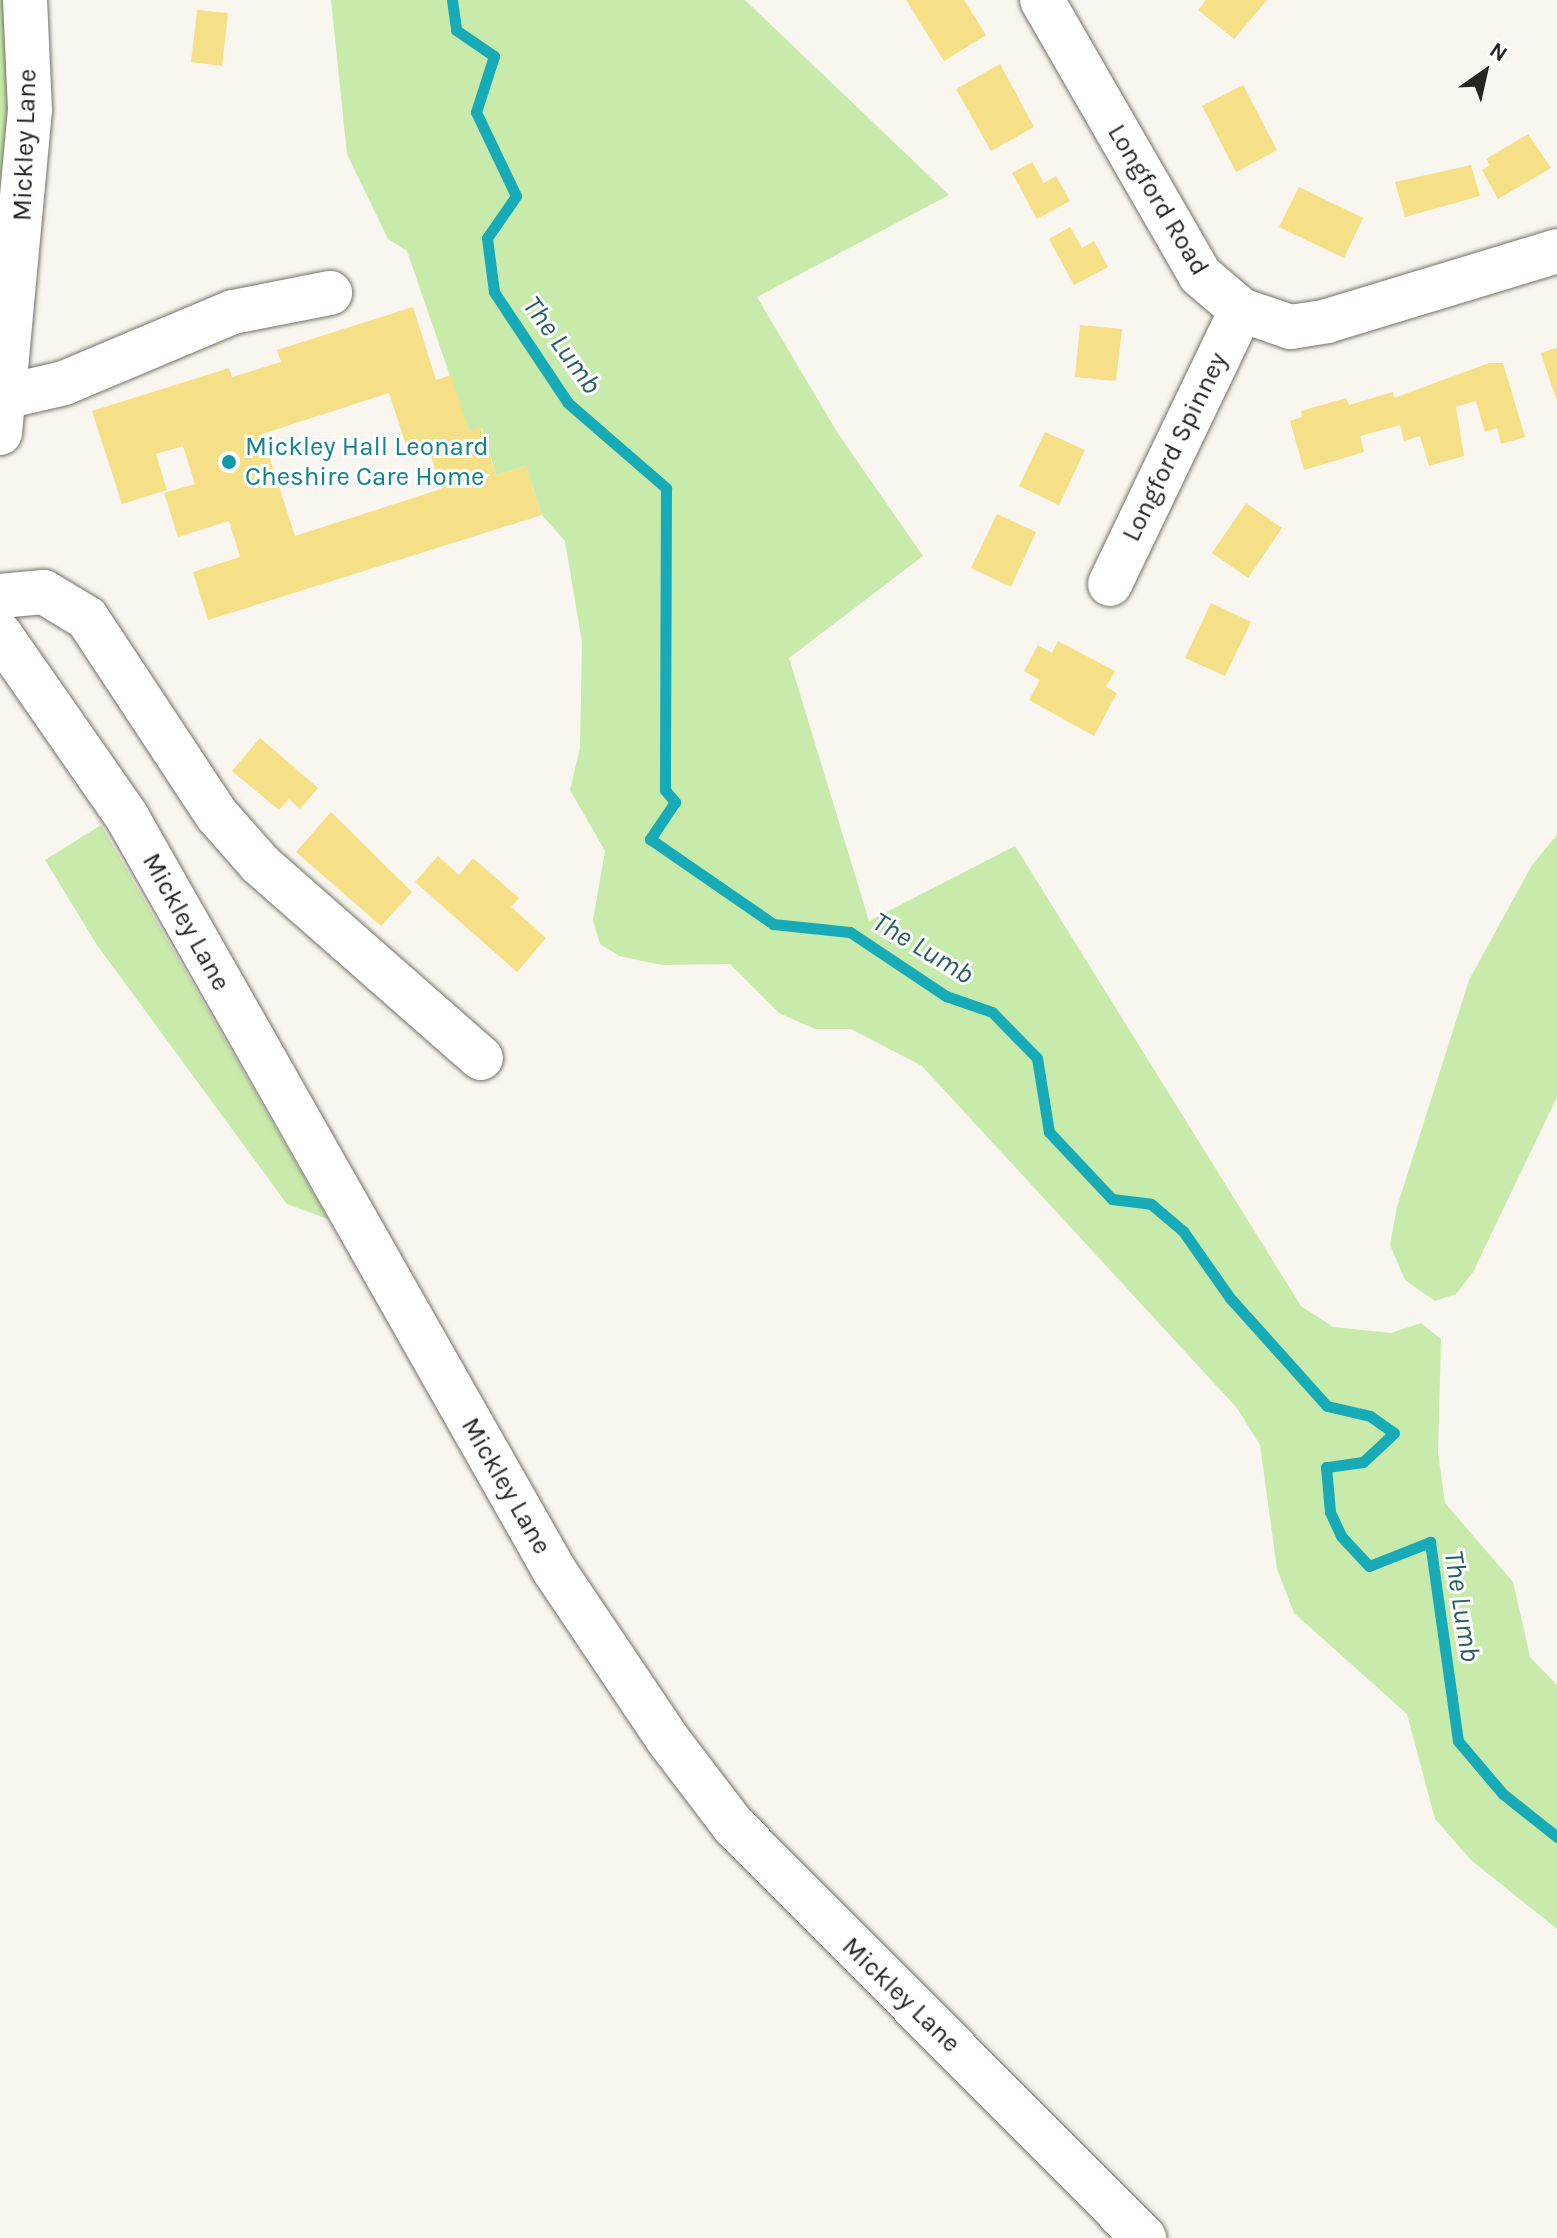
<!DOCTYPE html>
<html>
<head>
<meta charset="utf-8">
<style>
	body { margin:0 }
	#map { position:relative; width:1557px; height:2238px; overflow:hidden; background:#f8f6ee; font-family:Karla,sans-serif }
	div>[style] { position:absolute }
	.green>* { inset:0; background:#c8eaaa }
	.stream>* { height:11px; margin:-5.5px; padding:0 5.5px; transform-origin:5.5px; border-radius:5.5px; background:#17aab7 }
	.building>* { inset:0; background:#f5df87 }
	.roads { filter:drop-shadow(0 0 2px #73716a) drop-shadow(0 0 2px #73716a) }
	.minor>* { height:44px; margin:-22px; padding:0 22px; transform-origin:22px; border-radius:22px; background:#fff }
	.dots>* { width:22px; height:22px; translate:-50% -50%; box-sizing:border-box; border:4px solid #fff; border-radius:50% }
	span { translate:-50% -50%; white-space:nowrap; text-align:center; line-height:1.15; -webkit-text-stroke:6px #fff; paint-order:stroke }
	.street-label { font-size:26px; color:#262522 }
	.culture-label { font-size:26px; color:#0d838f }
	.left { translate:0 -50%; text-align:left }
	.water-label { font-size:28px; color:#295e63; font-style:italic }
	.north { position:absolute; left:1445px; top:32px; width:80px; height:80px; -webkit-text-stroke:6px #fff; paint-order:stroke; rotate:34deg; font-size:22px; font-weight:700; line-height:32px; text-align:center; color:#262522 }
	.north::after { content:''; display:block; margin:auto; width:28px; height:36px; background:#262522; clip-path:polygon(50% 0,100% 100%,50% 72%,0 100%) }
</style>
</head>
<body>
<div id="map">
	<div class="green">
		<i style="clip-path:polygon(0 0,6px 0,11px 75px,0 282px)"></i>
		<i style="clip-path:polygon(331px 0,745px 0,949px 195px,757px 297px,837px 432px,923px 556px,789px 658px,869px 921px,1015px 846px,1301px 1306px,1333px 1327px,1391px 1333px,1421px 1323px,1441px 1339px,1438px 1453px,1445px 1503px,1513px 1582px,1530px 1657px,1557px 1685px,1557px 1929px,1471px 1860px,1435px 1819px,1407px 1714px,1294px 1613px,1277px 1569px,1260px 1445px,1237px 1408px,922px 1066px,851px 1029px,815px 1029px,779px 1013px,730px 964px,662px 965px,619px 956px,600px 944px,593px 920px,605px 851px,570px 790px,580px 748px,582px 642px,565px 541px,542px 515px,526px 466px,496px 475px,482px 428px,469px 431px,407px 251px,388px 239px,347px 154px)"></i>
		<i style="clip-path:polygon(101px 825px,328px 1219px,287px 1204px,97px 945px,45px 860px)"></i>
		<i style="clip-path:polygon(1557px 835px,1557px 1097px,1473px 1272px,1456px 1294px,1435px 1301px,1405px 1280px,1390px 1245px,1397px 1207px,1469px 980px,1532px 865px)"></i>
	</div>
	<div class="stream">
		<i style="left:452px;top:0;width:30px;rotate:82deg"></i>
		<i style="left:456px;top:30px;width:46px;rotate:34.4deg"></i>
		<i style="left:494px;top:56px;width:59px;rotate:107.8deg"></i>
		<i style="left:476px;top:112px;width:93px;rotate:64.5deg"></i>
		<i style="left:516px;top:196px;width:51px;rotate:124.6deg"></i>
		<i style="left:487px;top:238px;width:54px;rotate:82.6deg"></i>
		<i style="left:494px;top:292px;width:133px;rotate:56.3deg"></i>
		<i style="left:568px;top:403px;width:130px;rotate:40.9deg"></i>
		<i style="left:666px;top:488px;width:302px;rotate:90.2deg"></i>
		<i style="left:665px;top:790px;width:16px;rotate:50deg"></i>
		<i style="left:675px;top:802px;width:45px;rotate:124deg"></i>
		<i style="left:650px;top:839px;width:150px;rotate:34.6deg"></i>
		<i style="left:773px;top:924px;width:77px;rotate:5.9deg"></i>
		<i style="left:850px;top:932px;width:115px;rotate:33.7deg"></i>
		<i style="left:946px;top:996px;width:49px;rotate:19.2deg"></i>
		<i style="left:992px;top:1012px;width:64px;rotate:45.6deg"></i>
		<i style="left:1037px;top:1058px;width:75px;rotate:80.8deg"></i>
		<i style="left:1049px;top:1132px;width:92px;rotate:46.8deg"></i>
		<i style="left:1112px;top:1199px;width:39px;rotate:7deg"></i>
		<i style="left:1151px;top:1204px;width:42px;rotate:40.2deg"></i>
		<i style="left:1183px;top:1231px;width:82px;rotate:55deg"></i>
		<i style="left:1230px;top:1298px;width:145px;rotate:48.1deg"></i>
		<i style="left:1327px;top:1406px;width:44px;rotate:13.1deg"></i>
		<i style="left:1370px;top:1416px;width:29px;rotate:35deg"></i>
		<i style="left:1394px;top:1433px;width:42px;rotate:136.9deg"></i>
		<i style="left:1363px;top:1462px;width:37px;rotate:172deg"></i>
		<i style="left:1326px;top:1467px;width:45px;rotate:84.9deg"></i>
		<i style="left:1330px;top:1512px;width:26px;rotate:65deg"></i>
		<i style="left:1341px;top:1536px;width:41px;rotate:47deg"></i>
		<i style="left:1369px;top:1566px;width:66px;rotate:-21.5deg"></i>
		<i style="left:1430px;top:1542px;width:201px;rotate:82deg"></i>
		<i style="left:1458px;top:1741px;width:70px;rotate:49.7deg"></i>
		<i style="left:1503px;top:1794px;width:69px;rotate:38.5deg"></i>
	</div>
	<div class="building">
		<i style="clip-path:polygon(906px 0,964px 0,986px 35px,944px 61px)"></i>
		<i style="clip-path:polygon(1206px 0,1267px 0,1234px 39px,1198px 10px)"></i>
		<i style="clip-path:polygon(197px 10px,228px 13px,222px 66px,191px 62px)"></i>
		<i style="clip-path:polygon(1000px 64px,1034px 127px,991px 151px,956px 89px)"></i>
		<i style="clip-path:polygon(1243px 85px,1277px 150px,1236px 172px,1202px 106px)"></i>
		<i style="clip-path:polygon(1528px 134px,1551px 168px,1498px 199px,1482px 170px,1490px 165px,1486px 159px)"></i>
		<i style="clip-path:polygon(1032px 162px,1044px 183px,1056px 176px,1070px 201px,1037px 219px,1012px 173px)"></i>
		<i style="clip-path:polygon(1471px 165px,1480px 196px,1405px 217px,1395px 182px)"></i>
		<i style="clip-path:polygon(1299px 187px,1363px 218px,1344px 258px,1279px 227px)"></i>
		<i style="clip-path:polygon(1070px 227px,1082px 248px,1094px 241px,1108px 267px,1074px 285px,1049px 239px)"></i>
		<i style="clip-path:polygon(evenodd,413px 307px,436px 380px,451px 375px,469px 431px,481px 427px,496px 475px,526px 466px,542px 515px,208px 620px,193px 572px,240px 557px,229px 521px,178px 537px,164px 493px,195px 484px,183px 446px,156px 454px,167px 490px,122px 504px,92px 411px,229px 368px,232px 377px,281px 362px,277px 350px,413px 307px,389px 393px,410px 457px,429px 450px,441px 489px,295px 536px,262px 434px,389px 393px)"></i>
		<i style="clip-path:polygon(1080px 325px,1122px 329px,1116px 381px,1075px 377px)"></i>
		<i style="clip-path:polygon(1557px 348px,1557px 399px,1556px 399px,1541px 353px)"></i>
		<i style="clip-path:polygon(1489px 363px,1503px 363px,1525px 437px,1501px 444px,1497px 428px,1485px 432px,1476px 401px,1456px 407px,1464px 456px,1429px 466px,1420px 436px,1404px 441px,1400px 425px,1360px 436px,1364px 452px,1304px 470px,1290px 421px,1302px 417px,1301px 411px,1346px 398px,1349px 405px,1393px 392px,1394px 398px)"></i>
		<i style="clip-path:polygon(1045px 432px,1085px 450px,1059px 505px,1019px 486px)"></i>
		<i style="clip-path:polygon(1246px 503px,1282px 528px,1248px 578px,1212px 553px)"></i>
		<i style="clip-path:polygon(997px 514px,1036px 532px,1011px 587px,971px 568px)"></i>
		<i style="clip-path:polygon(1211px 603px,1251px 622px,1225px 676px,1185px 658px)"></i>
		<i style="clip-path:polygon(1058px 641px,1115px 671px,1106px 687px,1117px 693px,1094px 736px,1029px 700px,1040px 680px,1024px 671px,1038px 645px,1052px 653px)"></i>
		<i style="clip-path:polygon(260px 738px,318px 788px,300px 809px,289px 799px,279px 810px,232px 771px)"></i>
		<i style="clip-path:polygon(331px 812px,412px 892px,381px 926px,296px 852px)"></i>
		<i style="clip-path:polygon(438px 856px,459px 875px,473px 858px,519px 898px,511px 907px,546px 938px,517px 972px,415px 882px)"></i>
	</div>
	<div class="roads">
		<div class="minor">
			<i style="left:1042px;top:0;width:317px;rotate:60.1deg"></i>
			<i style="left:1200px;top:275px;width:54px;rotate:40.5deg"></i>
			<i style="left:1241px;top:310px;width:53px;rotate:18.8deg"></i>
			<i style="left:1291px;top:327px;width:36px;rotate:-9deg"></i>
			<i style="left:1327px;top:321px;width:240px;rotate:-16.9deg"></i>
			<i style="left:4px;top:397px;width:62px;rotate:-13.1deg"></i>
			<i style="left:64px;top:383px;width:183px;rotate:-22.8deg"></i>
			<i style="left:233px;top:312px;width:99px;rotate:-11.1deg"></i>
			<i style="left:0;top:433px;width:324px;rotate:-84.7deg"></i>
			<i style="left:30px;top:110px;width:110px;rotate:-92.6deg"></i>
			<i style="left:1110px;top:584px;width:304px;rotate:-64.4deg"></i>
			<i style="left:0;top:596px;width:44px;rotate:-5.2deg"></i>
			<i style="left:44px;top:592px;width:50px;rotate:31.2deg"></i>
			<i style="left:87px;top:618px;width:236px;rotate:56.6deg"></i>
			<i style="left:217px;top:815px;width:65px;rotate:48.7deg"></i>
			<i style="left:260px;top:864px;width:294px;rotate:41.3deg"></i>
			<i style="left:0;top:634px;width:223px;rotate:55.2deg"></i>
			<i style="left:127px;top:817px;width:866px;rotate:60.44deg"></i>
			<i style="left:554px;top:1570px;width:206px;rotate:56.1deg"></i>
			<i style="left:669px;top:1741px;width:106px;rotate:52.7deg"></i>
			<i style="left:733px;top:1825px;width:583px;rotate:45.14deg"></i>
		</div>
	</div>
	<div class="dots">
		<i style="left:229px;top:462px;background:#0f9aa8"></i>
	</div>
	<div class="street-label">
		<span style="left:25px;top:145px;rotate:-88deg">Mickley Lane</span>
		<span style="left:1158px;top:200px;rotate:59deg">Longford Road</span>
		<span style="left:1175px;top:447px;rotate:-64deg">Longford Spinney</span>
		<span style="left:186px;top:922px;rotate:61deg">Mickley Lane</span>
		<span style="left:506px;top:1486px;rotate:60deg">Mickley Lane</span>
		<span style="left:901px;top:1995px;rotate:44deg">Mickley Lane</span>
	</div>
	<div class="culture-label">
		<span class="left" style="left:245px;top:462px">Mickley Hall Leonard<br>Cheshire Care Home</span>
	</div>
	<div class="water-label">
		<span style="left:562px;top:345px;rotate:54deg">The Lumb</span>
		<span style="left:923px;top:948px;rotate:31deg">The Lumb</span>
		<span style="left:1462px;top:1606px;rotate:81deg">The Lumb</span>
	</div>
	<div class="north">N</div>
</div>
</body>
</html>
